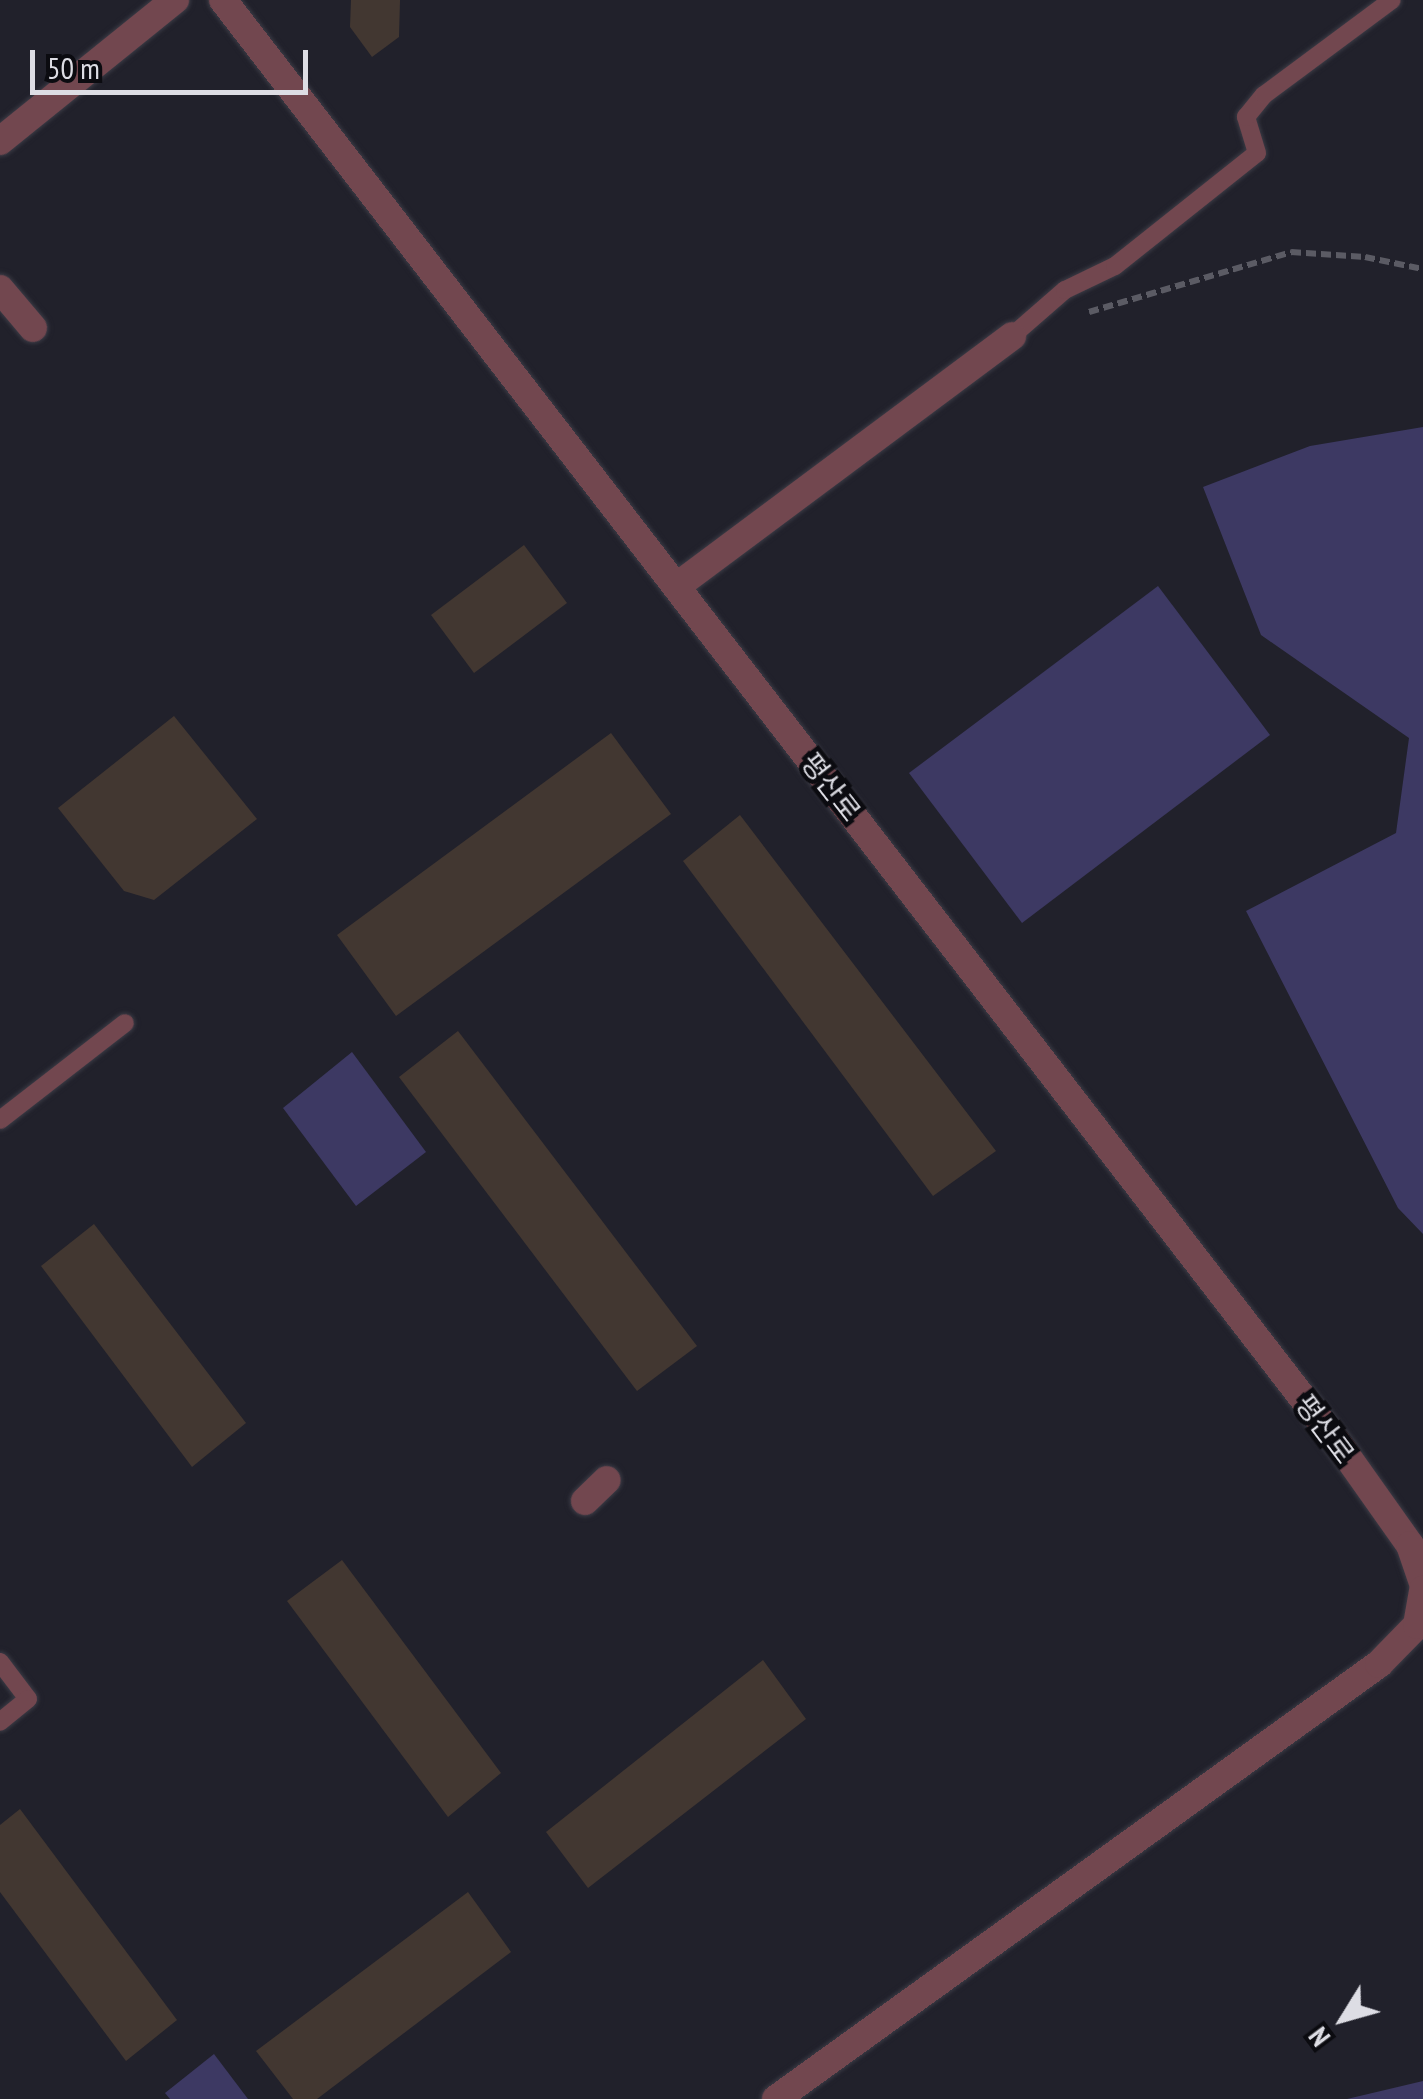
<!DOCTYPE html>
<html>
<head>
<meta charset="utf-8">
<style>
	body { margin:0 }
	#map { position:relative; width:1423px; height:2099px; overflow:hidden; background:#21212b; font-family:"PT Sans Narrow","Noto Sans KR",sans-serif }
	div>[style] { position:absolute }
	.green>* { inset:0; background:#3d3963 }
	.building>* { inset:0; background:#423731 }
	.path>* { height:6px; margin-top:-3px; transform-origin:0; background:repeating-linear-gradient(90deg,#5b5b64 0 10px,transparent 0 15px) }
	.roads { filter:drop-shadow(0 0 2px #3b3b45) drop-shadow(0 0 2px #3b3b45) }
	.service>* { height:18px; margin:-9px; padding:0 9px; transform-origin:9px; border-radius:9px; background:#72474f }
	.minor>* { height:28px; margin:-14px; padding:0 14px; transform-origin:14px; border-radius:14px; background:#72474f }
	.tertiary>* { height:28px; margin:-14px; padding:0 14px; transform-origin:14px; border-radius:14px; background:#72474f }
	span { translate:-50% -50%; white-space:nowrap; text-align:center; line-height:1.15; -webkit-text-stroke:9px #0b0b10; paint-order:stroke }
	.street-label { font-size:28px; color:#dddde4 }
	.north { position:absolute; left:1293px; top:1969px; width:100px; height:100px; -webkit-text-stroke:8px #0b0b10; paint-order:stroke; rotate:233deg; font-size:28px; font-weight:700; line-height:40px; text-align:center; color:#dddde4 }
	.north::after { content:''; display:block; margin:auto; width:35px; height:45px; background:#dddde4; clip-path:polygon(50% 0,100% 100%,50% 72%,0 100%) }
	.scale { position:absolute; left:30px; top:50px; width:278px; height:45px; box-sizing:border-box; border:5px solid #dddde4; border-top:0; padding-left:12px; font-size:30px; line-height:35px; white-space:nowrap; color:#dddde4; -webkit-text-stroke:8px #0b0b10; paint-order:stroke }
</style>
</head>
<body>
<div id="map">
	<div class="green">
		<i style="clip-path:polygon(1423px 427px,1423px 1234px,1398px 1208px,1246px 911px,1396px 833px,1409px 738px,1261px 635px,1203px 487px,1310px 446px)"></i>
		<i style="clip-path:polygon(1158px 586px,1270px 735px,1022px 923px,909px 773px)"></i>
		<i style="clip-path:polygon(352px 1052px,426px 1152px,356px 1206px,283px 1108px)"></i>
		<i style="clip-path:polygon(214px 2054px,248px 2099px,170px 2099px,165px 2093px)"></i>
		<i style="clip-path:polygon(1423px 2081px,1423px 2099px,1347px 2099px)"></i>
	</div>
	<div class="building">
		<i style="clip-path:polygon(351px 0,400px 0,399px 37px,372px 57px,350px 27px)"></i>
		<i style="clip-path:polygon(524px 545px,567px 603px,474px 673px,431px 615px)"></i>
		<i style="clip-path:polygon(174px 716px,257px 819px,154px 900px,124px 891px,58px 808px)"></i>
		<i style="clip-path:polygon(611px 733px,671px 814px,396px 1016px,337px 935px)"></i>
		<i style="clip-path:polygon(740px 815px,996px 1151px,933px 1196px,683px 861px)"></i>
		<i style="clip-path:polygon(458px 1031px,697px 1346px,637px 1391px,399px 1077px)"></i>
		<i style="clip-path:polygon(94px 1224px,246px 1423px,192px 1467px,41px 1266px)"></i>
		<i style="clip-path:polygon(342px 1560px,501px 1773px,448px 1817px,287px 1601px)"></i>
		<i style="clip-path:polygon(763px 1660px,806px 1719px,588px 1888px,546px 1832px)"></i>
		<i style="clip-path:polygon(20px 1809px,177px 2020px,126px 2061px,0 1892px,0 1825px)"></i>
		<i style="clip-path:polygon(468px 1892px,511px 1952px,317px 2099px,293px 2099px,256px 2051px)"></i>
	</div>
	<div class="path">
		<i style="left:1089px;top:312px;width:211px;rotate:-16.5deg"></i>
		<i style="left:1291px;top:252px;width:74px;rotate:3.9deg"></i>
		<i style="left:1365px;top:257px;width:59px;rotate:11.7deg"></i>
	</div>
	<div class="roads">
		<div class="service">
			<i style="left:1012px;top:336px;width:70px;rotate:-41deg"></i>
			<i style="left:1065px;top:290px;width:55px;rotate:-25.6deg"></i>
			<i style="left:1115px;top:266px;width:181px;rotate:-38.5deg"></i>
			<i style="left:1257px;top:153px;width:38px;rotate:-107deg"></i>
			<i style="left:1246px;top:117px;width:28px;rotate:-51deg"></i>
			<i style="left:1264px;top:95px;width:159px;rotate:-36.6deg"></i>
			<i style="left:0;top:1120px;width:158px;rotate:-37.8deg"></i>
			<i style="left:0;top:1662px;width:46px;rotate:52.9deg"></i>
			<i style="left:28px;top:1699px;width:36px;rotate:141deg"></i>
		</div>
		<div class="minor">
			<i style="left:0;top:141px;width:225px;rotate:-38.9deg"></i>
			<i style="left:0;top:289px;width:51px;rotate:49.8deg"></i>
			<i style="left:677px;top:586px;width:418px;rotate:-36.7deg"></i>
			<i style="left:585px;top:1501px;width:30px;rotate:-44deg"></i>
		</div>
		<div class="tertiary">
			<i style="left:223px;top:0;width:1831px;rotate:52.32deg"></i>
			<i style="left:1342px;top:1449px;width:118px;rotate:54.7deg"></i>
			<i style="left:1410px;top:1545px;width:40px;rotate:71.1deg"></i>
			<i style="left:776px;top:2099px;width:744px;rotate:-35.81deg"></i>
			<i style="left:1379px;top:1664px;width:54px;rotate:-45.7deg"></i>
			<i style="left:1417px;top:1625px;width:36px;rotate:-80deg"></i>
		</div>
	</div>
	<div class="street-label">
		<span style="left:831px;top:787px;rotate:52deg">평산로</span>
		<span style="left:1325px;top:1429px;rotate:53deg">평산로</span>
	</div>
	<div class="north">N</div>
	<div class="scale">50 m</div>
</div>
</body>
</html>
